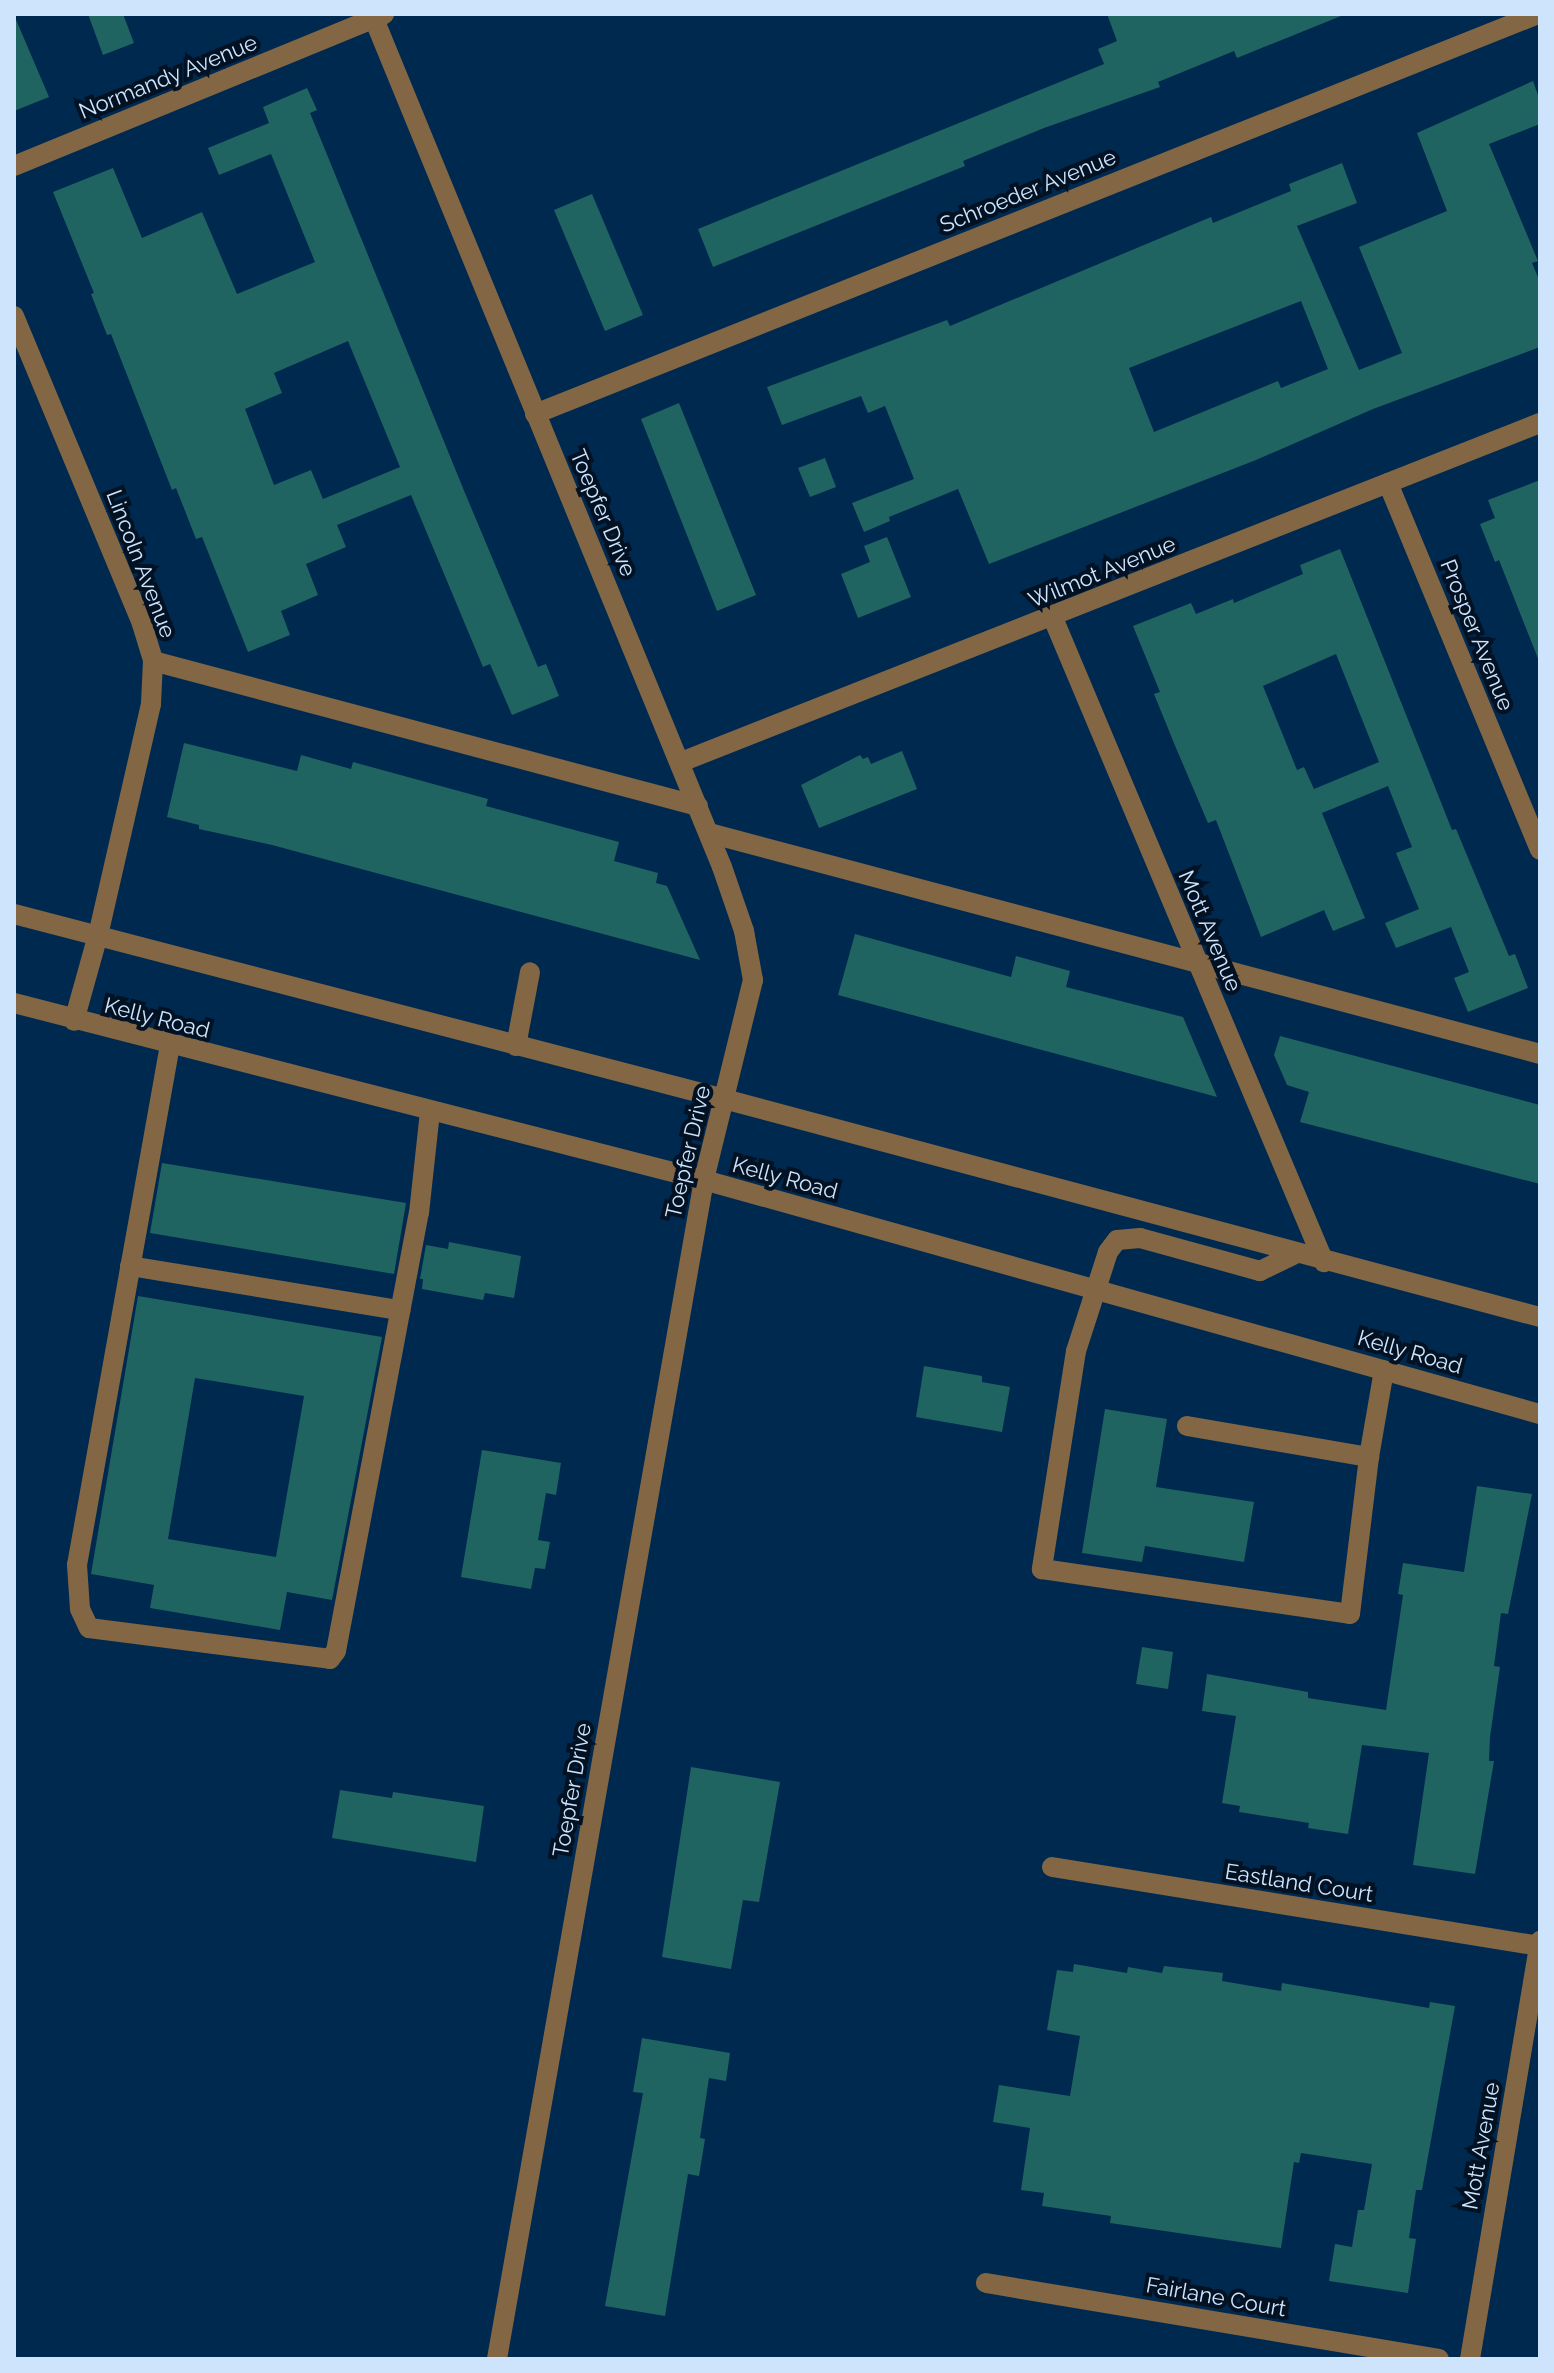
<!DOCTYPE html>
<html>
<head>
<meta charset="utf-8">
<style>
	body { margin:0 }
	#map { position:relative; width:1554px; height:2373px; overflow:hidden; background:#002950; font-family:Raleway,sans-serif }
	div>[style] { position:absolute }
	.building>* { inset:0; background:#1f6461 }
	.minor>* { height:20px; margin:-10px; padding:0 10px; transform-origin:10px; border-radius:10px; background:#836744 }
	span { translate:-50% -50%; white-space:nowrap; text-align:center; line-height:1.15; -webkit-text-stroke:8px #031223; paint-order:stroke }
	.street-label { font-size:22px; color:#cee4fd }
	.frame { position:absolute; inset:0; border:16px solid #cee4fd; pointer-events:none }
</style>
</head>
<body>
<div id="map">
	<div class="building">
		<i style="clip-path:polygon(88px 14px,123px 14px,134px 43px,103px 55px)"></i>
		<i style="clip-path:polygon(1107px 14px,1341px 16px,1237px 58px,1234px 51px,1158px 82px,1160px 87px,1044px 128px,963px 161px,965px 166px,713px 267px,698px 229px,1104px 64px,1098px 49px,1117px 41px)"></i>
		<i style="clip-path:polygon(14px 15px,49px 97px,14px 111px)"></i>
		<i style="clip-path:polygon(evenodd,1533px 81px,1540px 101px,1540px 124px,1489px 144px,1538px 261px,1532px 263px,1540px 282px,1540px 347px,1373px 409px,1256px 460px,989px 564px,958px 489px,889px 517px,890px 521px,864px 532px,852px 503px,914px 479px,885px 406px,868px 413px,861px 396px,782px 425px,767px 387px,947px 320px,950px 326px,1211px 217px,1213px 223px,1291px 191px,1289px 184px,1342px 163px,1357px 203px,1297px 226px,1359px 370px,1402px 353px,1359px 247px,1447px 211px,1417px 133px,1533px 81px,1301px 301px,1328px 369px,1281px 388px,1278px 381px,1154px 432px,1129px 368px,1301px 301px)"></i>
		<i style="clip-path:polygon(evenodd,307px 88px,317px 110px,310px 113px,319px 135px,465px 493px,538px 667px,546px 664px,559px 696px,512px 715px,490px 664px,483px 667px,411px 495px,337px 525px,346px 547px,306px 564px,318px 595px,281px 611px,290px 635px,248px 652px,202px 537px,196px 539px,176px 488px,172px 490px,111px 334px,107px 335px,91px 294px,94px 293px,53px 192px,113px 168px,142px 238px,202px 212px,237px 294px,315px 262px,271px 154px,219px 175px,208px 148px,269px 123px,263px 107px,307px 88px,348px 341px,400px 467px,323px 499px,311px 470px,274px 485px,245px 409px,282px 393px,274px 373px,348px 341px)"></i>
		<i style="clip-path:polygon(592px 194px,643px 315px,605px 331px,554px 210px)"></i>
		<i style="clip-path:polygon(679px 403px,756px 595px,717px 611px,641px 419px)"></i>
		<i style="clip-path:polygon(825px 458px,836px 487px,810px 497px,798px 468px)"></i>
		<i style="clip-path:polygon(1540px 480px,1540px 660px,1539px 661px,1499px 560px,1495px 562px,1480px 524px,1495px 518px,1488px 500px)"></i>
		<i style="clip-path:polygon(887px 537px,911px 597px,858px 618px,841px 574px,870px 562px,864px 546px)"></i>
		<i style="clip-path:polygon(evenodd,1340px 549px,1452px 830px,1456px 829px,1509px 956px,1515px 954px,1528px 988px,1468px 1012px,1454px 978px,1469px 972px,1451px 927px,1396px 948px,1385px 923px,1419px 909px,1396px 853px,1412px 847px,1388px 786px,1322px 813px,1365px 918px,1333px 931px,1324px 910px,1261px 937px,1216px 820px,1208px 823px,1176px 748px,1154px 694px,1160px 692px,1133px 626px,1191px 603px,1196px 614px,1233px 599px,1234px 603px,1303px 574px,1300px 565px,1340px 549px,1336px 654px,1379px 762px,1314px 789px,1304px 767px,1297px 770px,1263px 686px,1336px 654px)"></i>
		<i style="clip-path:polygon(184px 743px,297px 771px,301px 755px,351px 769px,353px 762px,488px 799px,486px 806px,619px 842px,614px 861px,658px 873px,656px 883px,667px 886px,700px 960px,272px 845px,199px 829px,199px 825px,167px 817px)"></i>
		<i style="clip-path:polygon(902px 751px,917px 789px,819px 828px,801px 785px,860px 755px,863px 759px,868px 757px,871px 764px)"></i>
		<i style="clip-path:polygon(855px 934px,1011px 977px,1016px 956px,1070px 971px,1066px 987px,1183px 1017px,1217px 1097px,838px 995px)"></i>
		<i style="clip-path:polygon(1280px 1036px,1540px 1105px,1540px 1184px,1300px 1122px,1309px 1092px,1287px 1085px,1274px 1055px)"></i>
		<i style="clip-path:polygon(162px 1163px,406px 1203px,394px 1274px,150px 1233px)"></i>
		<i style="clip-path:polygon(449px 1242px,521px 1256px,514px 1298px,485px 1293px,483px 1300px,422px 1289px,423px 1279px,420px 1279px,426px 1245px,448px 1249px)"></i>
		<i style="clip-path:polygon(evenodd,138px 1296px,382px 1337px,332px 1600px,287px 1592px,280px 1630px,150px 1608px,154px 1585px,91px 1574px,138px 1296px,195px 1378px,304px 1396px,276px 1557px,168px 1539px,195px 1378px)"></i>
		<i style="clip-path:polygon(924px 1366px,982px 1376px,982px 1382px,1010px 1387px,1002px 1432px,916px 1417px)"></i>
		<i style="clip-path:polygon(1105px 1409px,1167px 1419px,1156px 1487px,1254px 1502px,1244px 1562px,1145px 1546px,1142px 1562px,1082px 1553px)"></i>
		<i style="clip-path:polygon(482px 1450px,561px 1463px,556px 1495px,546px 1493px,538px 1540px,550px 1542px,545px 1569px,535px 1568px,531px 1589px,461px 1577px)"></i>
		<i style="clip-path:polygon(1477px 1486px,1532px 1494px,1508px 1614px,1501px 1613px,1494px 1666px,1500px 1667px,1490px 1737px,1489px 1761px,1494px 1761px,1475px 1874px,1413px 1865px,1429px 1753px,1362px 1745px,1348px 1834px,1308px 1828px,1309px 1823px,1239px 1812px,1240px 1806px,1222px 1803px,1236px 1716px,1202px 1711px,1207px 1674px,1308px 1692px,1308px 1698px,1386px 1710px,1403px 1595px,1398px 1594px,1403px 1563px,1464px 1572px)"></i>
		<i style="clip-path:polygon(1142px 1647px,1173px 1652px,1168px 1689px,1136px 1684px)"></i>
		<i style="clip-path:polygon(691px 1767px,780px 1782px,759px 1902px,743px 1900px,731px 1969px,662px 1957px)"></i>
		<i style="clip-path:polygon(340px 1790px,392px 1798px,393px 1792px,484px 1806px,476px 1862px,332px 1838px)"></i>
		<i style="clip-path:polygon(1074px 1964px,1127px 1973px,1128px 1967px,1162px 1973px,1164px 1966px,1223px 1973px,1222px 1981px,1281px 1991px,1282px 1983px,1429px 2008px,1430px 2002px,1455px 2006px,1422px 2190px,1416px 2190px,1409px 2238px,1416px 2239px,1408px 2293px,1329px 2281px,1335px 2244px,1352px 2247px,1358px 2210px,1364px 2210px,1372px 2164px,1301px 2153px,1299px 2163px,1294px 2162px,1281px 2248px,1110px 2223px,1111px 2216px,1042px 2206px,1044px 2193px,1021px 2190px,1030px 2128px,993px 2122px,999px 2085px,1070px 2096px,1080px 2036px,1047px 2030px,1057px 1970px,1073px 1972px)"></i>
		<i style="clip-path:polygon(642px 2038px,730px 2053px,726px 2081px,709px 2078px,700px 2138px,705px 2139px,699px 2176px,688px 2174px,665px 2316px,605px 2306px,643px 2093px,633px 2092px)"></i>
	</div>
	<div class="minor">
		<i style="left:372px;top:14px;width:922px;rotate:67.69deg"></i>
		<i style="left:722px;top:867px;width:68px;rotate:71deg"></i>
		<i style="left:744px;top:931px;width:50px;rotate:79.6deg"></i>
		<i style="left:753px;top:980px;width:206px;rotate:103.8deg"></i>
		<i style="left:704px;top:1180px;width:1197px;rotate:99.96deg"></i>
		<i style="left:14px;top:166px;width:400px;rotate:-22.3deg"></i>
		<i style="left:14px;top:316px;width:334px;rotate:67.4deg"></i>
		<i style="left:142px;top:624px;width:39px;rotate:73deg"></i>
		<i style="left:153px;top:661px;width:43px;rotate:92.7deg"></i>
		<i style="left:151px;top:704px;width:237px;rotate:102.9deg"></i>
		<i style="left:98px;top:935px;width:89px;rotate:105.6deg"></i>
		<i style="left:535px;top:414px;width:1080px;rotate:-21.74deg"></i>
		<i style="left:1388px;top:483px;width:397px;rotate:67.5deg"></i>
		<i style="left:1053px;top:618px;width:699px;rotate:67.18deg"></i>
		<i style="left:153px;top:661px;width:564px;rotate:14.9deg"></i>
		<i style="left:681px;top:762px;width:923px;rotate:-21.54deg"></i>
		<i style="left:709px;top:833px;width:860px;rotate:14.89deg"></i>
		<i style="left:14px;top:914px;width:734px;rotate:14.6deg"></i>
		<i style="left:724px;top:1099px;width:845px;rotate:14.96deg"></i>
		<i style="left:14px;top:1003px;width:712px;rotate:14.39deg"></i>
		<i style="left:704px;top:1180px;width:868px;rotate:15.64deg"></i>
		<i style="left:170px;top:1045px;width:528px;rotate:100.14deg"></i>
		<i style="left:77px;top:1565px;width:44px;rotate:86.1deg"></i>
		<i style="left:80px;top:1609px;width:21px;rotate:65deg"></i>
		<i style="left:89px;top:1628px;width:243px;rotate:7.3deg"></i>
		<i style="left:330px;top:1659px;width:10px;rotate:-53deg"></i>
		<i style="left:336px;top:1651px;width:446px;rotate:-79.3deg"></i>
		<i style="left:419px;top:1213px;width:103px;rotate:-83.8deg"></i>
		<i style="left:516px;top:1046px;width:75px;rotate:-79.3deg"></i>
		<i style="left:1295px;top:1254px;width:39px;rotate:154deg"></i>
		<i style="left:1260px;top:1271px;width:124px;rotate:-164.6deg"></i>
		<i style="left:1140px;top:1238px;width:23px;rotate:175deg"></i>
		<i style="left:1117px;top:1240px;width:15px;rotate:127deg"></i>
		<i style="left:1108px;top:1252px;width:104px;rotate:107.9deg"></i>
		<i style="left:1076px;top:1351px;width:221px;rotate:98.9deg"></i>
		<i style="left:1042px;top:1569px;width:311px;rotate:8.3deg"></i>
		<i style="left:1350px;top:1614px;width:158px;rotate:-83.1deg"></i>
		<i style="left:1369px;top:1457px;width:88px;rotate:-80.2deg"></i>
		<i style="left:130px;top:1266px;width:274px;rotate:9.3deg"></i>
		<i style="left:1187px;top:1426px;width:185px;rotate:9.7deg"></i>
		<i style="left:1052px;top:1867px;width:493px;rotate:9.2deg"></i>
		<i style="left:986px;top:2283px;width:459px;rotate:9.5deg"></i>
		<i style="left:1470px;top:2359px;width:424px;rotate:-80.5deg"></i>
	</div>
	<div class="street-label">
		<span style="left:168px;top:77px;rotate:-22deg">Normandy Avenue</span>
		<span style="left:1028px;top:191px;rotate:-22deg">Schroeder Avenue</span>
		<span style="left:603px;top:513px;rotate:67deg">Toepfer Drive</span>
		<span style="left:141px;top:564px;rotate:69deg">Lincoln Avenue</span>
		<span style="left:1102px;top:572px;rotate:-22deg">Wilmot Avenue</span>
		<span style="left:1477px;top:635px;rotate:68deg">Prosper Avenue</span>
		<span style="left:1210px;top:931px;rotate:67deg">Mott Avenue</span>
		<span style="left:157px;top:1018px;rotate:14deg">Kelly Road</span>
		<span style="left:688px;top:1152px;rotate:-77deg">Toepfer Drive</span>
		<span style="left:785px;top:1178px;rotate:15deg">Kelly Road</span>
		<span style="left:1410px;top:1352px;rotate:16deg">Kelly Road</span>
		<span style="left:572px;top:1790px;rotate:-80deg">Toepfer Drive</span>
		<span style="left:1299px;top:1883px;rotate:9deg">Eastland Court</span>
		<span style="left:1481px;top:2146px;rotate:-80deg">Mott Avenue</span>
		<span style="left:1216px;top:2297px;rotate:10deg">Fairlane Court</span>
	</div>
	<div class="frame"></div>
</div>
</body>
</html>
